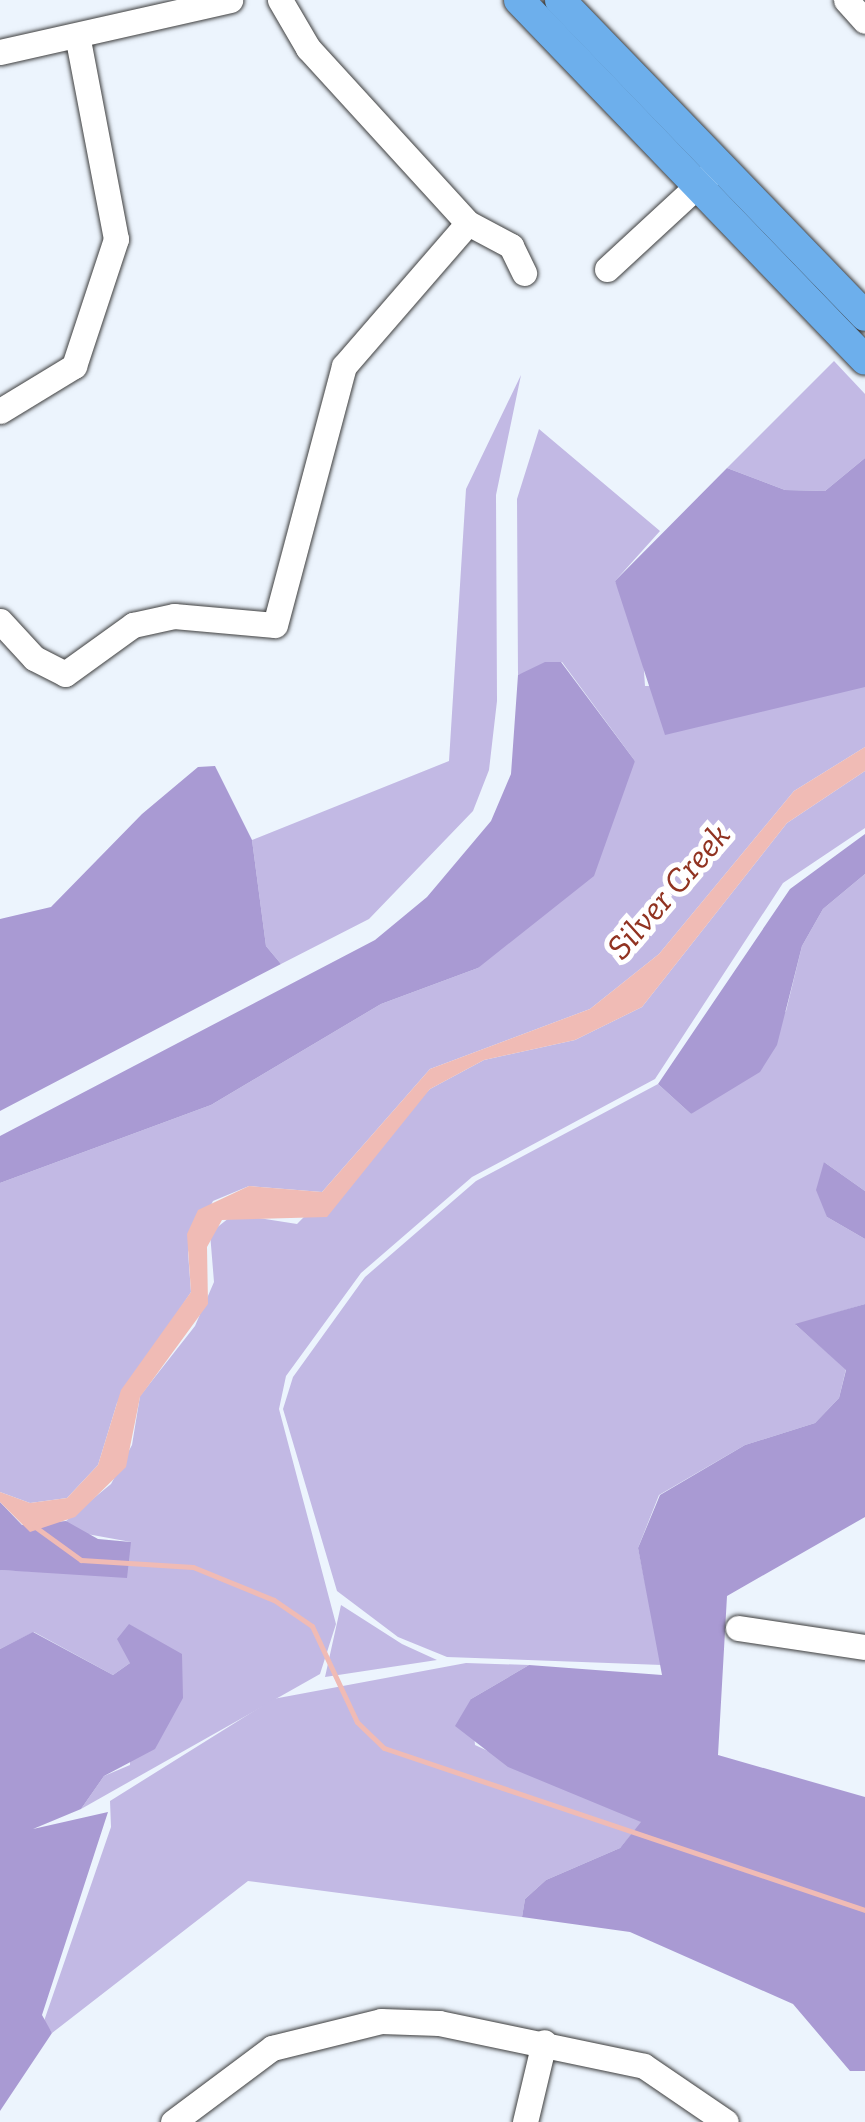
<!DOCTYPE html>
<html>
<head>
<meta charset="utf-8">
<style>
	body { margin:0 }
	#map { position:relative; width:865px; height:2122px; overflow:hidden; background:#ecf4fd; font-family:"Zilla Slab",serif }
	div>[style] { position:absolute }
	.green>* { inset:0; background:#c2b9e4 }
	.forest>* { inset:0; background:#a99ad3 }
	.water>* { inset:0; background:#f0bbb5 }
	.stream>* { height:5px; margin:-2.5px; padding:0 2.5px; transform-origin:2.5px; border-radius:2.5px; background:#f0bbb5 }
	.roads { filter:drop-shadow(0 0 2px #3e3e3e) drop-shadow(0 0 2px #3e3e3e) }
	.minor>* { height:25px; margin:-12.5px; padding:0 12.5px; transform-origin:12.5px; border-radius:12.5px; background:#fff }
	.major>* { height:30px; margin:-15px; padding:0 15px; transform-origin:15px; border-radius:15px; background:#6dafec }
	span { translate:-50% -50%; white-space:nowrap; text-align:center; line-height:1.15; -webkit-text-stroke:10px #fff; paint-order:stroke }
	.water-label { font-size:35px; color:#913321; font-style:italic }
</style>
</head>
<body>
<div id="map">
	<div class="green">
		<i style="clip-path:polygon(834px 361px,865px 394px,865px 458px,825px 491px,785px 490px,727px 468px)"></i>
		<i style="clip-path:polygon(521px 375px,496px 495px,497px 701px,489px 770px,473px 811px,369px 919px,281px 964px,266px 946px,252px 840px,449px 761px,466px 489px)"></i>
		<i style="clip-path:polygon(539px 429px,660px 531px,615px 581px,642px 642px,645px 686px,865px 687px,865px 747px,794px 791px,659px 954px,590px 1009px,430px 1069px,322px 1192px,249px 1186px,213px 1201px,188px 1252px,191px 1292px,117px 1403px,98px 1465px,67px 1498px,30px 1503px,0 1492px,0 1183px,211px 1105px,381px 1004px,478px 968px,635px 761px,562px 662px,518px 675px,517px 499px)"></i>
		<i style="clip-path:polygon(865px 771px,865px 828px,783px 883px,655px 1079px,472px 1177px,361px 1273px,286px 1376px,279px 1409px,336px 1624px,320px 1674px,81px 1809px,104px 1776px,130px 1765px,130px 1663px,113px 1675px,34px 1632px,0 1649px,0 1570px,49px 1572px,131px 1542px,76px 1532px,66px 1521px,111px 1484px,132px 1445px,140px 1396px,195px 1326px,214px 1282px,210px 1233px,234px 1214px,297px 1224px,430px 1089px,484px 1060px,575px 1040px,642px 1007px,787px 823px)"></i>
		<i style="clip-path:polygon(865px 874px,865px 1191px,824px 1162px,827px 1217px,865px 1239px,865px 1304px,796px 1325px,846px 1369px,839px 1398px,815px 1423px,745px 1445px,659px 1495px,638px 1548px,662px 1665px,447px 1657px,398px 1637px,337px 1591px,283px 1409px,293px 1377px,365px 1277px,476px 1181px,658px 1084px,691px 1114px,786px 1011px,802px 946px,823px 909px)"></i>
		<i style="clip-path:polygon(341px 1605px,402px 1644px,437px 1660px,325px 1677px)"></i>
		<i style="clip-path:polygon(466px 1663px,529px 1665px,471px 1699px,475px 1745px,642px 1822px,620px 1848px,546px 1880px,525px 1899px,522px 1917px,248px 1881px,52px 2033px,44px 2021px,111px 1827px,110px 1801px,273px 1699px)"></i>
	</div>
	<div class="forest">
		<i style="clip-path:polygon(865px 458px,865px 687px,665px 735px,615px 581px,727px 468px,785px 490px,825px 491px)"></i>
		<i style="clip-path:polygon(545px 662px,561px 662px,635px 761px,594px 876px,478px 968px,381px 1004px,211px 1105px,0 1183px,0 1136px,375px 940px,427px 897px,491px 821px,511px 774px,518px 675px)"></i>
		<i style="clip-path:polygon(215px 766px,252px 840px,266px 946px,281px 964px,0 1111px,0 919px,51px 907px,142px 814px,198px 767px)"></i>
		<i style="clip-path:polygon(865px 834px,865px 874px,823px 909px,802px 946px,777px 1045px,760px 1072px,691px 1114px,658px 1084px,790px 889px)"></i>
		<i style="clip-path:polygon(824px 1162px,865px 1191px,865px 1239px,827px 1217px,816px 1190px)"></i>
		<i style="clip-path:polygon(865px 1304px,865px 1517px,727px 1596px,718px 1755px,865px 1797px,865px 2071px,850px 2071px,793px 2004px,630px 1932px,522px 1917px,525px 1899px,546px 1880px,620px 1848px,641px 1822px,508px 1767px,455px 1726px,471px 1699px,529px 1665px,662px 1675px,638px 1548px,660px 1495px,745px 1445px,815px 1423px,839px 1398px,846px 1370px,795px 1324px)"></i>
		<i style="clip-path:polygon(0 1502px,22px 1525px,66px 1521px,98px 1539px,131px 1542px,127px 1578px,0 1570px)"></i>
		<i style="clip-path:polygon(129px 1624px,182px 1654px,183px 1698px,155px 1749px,104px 1776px,81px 1809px,33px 1829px,108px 1812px,42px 2015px,52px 2033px,0 2111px,0 1649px,33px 1632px,113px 1675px,130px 1663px,117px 1639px)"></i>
	</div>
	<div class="water">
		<i style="clip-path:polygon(865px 747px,865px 771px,787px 823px,642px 1007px,575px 1040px,484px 1060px,430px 1089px,327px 1217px,222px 1220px,207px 1247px,208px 1304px,140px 1397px,126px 1467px,75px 1517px,30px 1532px,0 1502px,0 1492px,30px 1503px,67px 1498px,98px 1465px,121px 1390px,191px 1292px,187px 1234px,198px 1210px,249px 1186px,322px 1192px,430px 1069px,590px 1009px,659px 954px,794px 791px)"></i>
	</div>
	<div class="stream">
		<i style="left:34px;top:1526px;width:58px;rotate:35.9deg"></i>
		<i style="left:81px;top:1560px;width:112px;rotate:3.6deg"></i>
		<i style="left:193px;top:1567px;width:87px;rotate:22.2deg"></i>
		<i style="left:274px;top:1600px;width:46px;rotate:34.4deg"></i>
		<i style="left:312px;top:1626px;width:106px;rotate:64.9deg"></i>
		<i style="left:357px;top:1722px;width:37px;rotate:44deg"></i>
		<i style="left:384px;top:1748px;width:508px;rotate:18.61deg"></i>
	</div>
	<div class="roads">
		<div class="minor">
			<i style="left:280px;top:0;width:56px;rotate:59.7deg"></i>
			<i style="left:308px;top:48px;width:237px;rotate:47.6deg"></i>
			<i style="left:846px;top:0;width:28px;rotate:48deg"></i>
			<i style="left:0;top:52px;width:236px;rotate:-12.7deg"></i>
			<i style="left:468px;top:223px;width:49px;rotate:28.1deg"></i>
			<i style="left:511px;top:246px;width:30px;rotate:64deg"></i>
			<i style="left:607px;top:269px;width:140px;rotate:-42.7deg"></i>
			<i style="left:0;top:411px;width:87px;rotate:-31.3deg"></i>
			<i style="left:74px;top:366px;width:134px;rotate:-71.7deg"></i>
			<i style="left:116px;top:239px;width:204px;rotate:-100.8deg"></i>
			<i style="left:0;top:621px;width:50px;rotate:47.4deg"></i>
			<i style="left:34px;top:658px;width:35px;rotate:27deg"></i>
			<i style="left:65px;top:674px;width:84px;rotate:-35.8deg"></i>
			<i style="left:133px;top:625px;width:42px;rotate:-12.4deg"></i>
			<i style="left:174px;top:616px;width:101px;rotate:5.1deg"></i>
			<i style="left:275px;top:625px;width:268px;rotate:-75.1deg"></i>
			<i style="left:344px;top:366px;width:189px;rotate:-49.1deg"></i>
			<i style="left:738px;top:1628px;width:128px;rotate:8.5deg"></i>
			<i style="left:173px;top:2122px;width:124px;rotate:-36.8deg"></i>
			<i style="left:272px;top:2048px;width:112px;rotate:-13.9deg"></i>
			<i style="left:381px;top:2021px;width:58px;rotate:2deg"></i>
			<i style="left:439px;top:2023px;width:209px;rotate:11.8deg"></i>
			<i style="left:644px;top:2066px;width:99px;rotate:34.3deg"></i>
			<i style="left:525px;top:2122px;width:82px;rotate:-76.6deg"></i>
		</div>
		<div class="major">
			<i style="left:519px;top:0;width:499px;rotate:46.1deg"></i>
			<i style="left:560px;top:0;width:439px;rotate:46deg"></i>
		</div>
	</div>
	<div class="water-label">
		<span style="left:668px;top:891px;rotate:-49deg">Silver Creek</span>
	</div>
</div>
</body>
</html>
